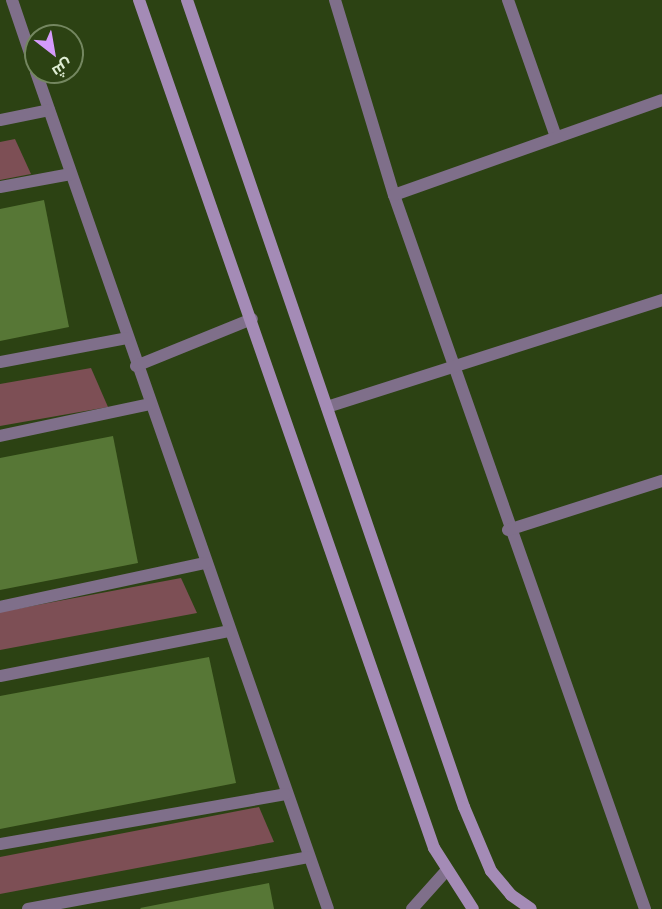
<!DOCTYPE html>
<html>
<head>
<meta charset="utf-8">
<style>
	body { margin:0 }
	#map { position:relative; width:662px; height:909px; overflow:hidden; background:#2c4213; font-family:"DM Sans",Cairo,sans-serif }
	div>[style] { position:absolute }
	.green>* { inset:0; background:#7d4f55 }
	.building>* { inset:0; background:#577736 }
	.minor>* { height:12px; margin:-6px; padding:0 6px; transform-origin:6px; border-radius:6px; background:#7f6f8a }
	.secondary>* { height:12px; margin:-6px; padding:0 6px; transform-origin:6px; border-radius:6px; background:#a48bb6 }
	span { translate:-50% -50%; white-space:nowrap; text-align:center; line-height:1.15; -webkit-text-stroke:6px #2c4213; paint-order:stroke }
	.north { position:absolute; left:24px; top:24px; width:60px; height:60px; box-sizing:border-box; background:#2c4213; border:2px solid #748760; border-radius:50%; rotate:149deg; font-size:16px; font-weight:700; line-height:24px; text-align:center; color:#dfeed4 }
	.north::after { content:''; display:block; margin:auto; width:21px; height:27px; background:#d59bfb; clip-path:polygon(50% 0,100% 100%,50% 72%,0 100%) }
</style>
</head>
<body>
<div id="map">
	<div class="green">
		<i style="clip-path:polygon(15px 139px,31px 174px,0 180px,0 142px)"></i>
		<i style="clip-path:polygon(91px 368px,108px 407px,0 426px,0 384px)"></i>
		<i style="clip-path:polygon(181px 578px,197px 613px,0 650px,0 612px)"></i>
		<i style="clip-path:polygon(259px 807px,274px 842px,0 894px,0 857px)"></i>
	</div>
	<div class="building">
		<i style="clip-path:polygon(44px 200px,69px 327px,0 341px,0 209px)"></i>
		<i style="clip-path:polygon(113px 436px,138px 563px,0 590px,0 458px)"></i>
		<i style="clip-path:polygon(209px 657px,236px 783px,0 829px,0 696px)"></i>
		<i style="clip-path:polygon(269px 883px,274px 909px,141px 909px,140px 908px)"></i>
	</div>
	<div class="minor">
		<i style="left:12px;top:0;width:75px;rotate:71.3deg"></i>
		<i style="left:335px;top:0;width:204px;rotate:73.2deg"></i>
		<i style="left:394px;top:195px;width:757px;rotate:70.63deg"></i>
		<i style="left:508px;top:0;width:145px;rotate:70.7deg"></i>
		<i style="left:36px;top:72px;width:886px;rotate:70.77deg"></i>
		<i style="left:0;top:120px;width:50px;rotate:-11.5deg"></i>
		<i style="left:0;top:187px;width:72px;rotate:-10.4deg"></i>
		<i style="left:394px;top:195px;width:284px;rotate:-19.5deg"></i>
		<i style="left:0;top:362px;width:129px;rotate:-10.7deg"></i>
		<i style="left:136px;top:366px;width:125px;rotate:-22.1deg"></i>
		<i style="left:327px;top:407px;width:352px;rotate:-17.7deg"></i>
		<i style="left:0;top:436px;width:153px;rotate:-12deg"></i>
		<i style="left:508px;top:530px;width:162px;rotate:-17.7deg"></i>
		<i style="left:0;top:607px;width:210px;rotate:-12.1deg"></i>
		<i style="left:0;top:676px;width:233px;rotate:-11.1deg"></i>
		<i style="left:0;top:844px;width:290px;rotate:-9.9deg"></i>
		<i style="left:28px;top:909px;width:285px;rotate:-10.5deg"></i>
		<i style="left:412px;top:909px;width:51px;rotate:-48.2deg"></i>
	</div>
	<div class="secondary">
		<i style="left:139px;top:0;width:898px;rotate:70.82deg"></i>
		<i style="left:434px;top:848px;width:72px;rotate:57.4deg"></i>
		<i style="left:187px;top:0;width:853px;rotate:71.06deg"></i>
		<i style="left:464px;top:807px;width:69px;rotate:67.1deg"></i>
		<i style="left:491px;top:871px;width:31px;rotate:50deg"></i>
		<i style="left:511px;top:895px;width:24px;rotate:35deg"></i>
	</div>
	<div class="north">ش</div>
</div>
</body>
</html>
